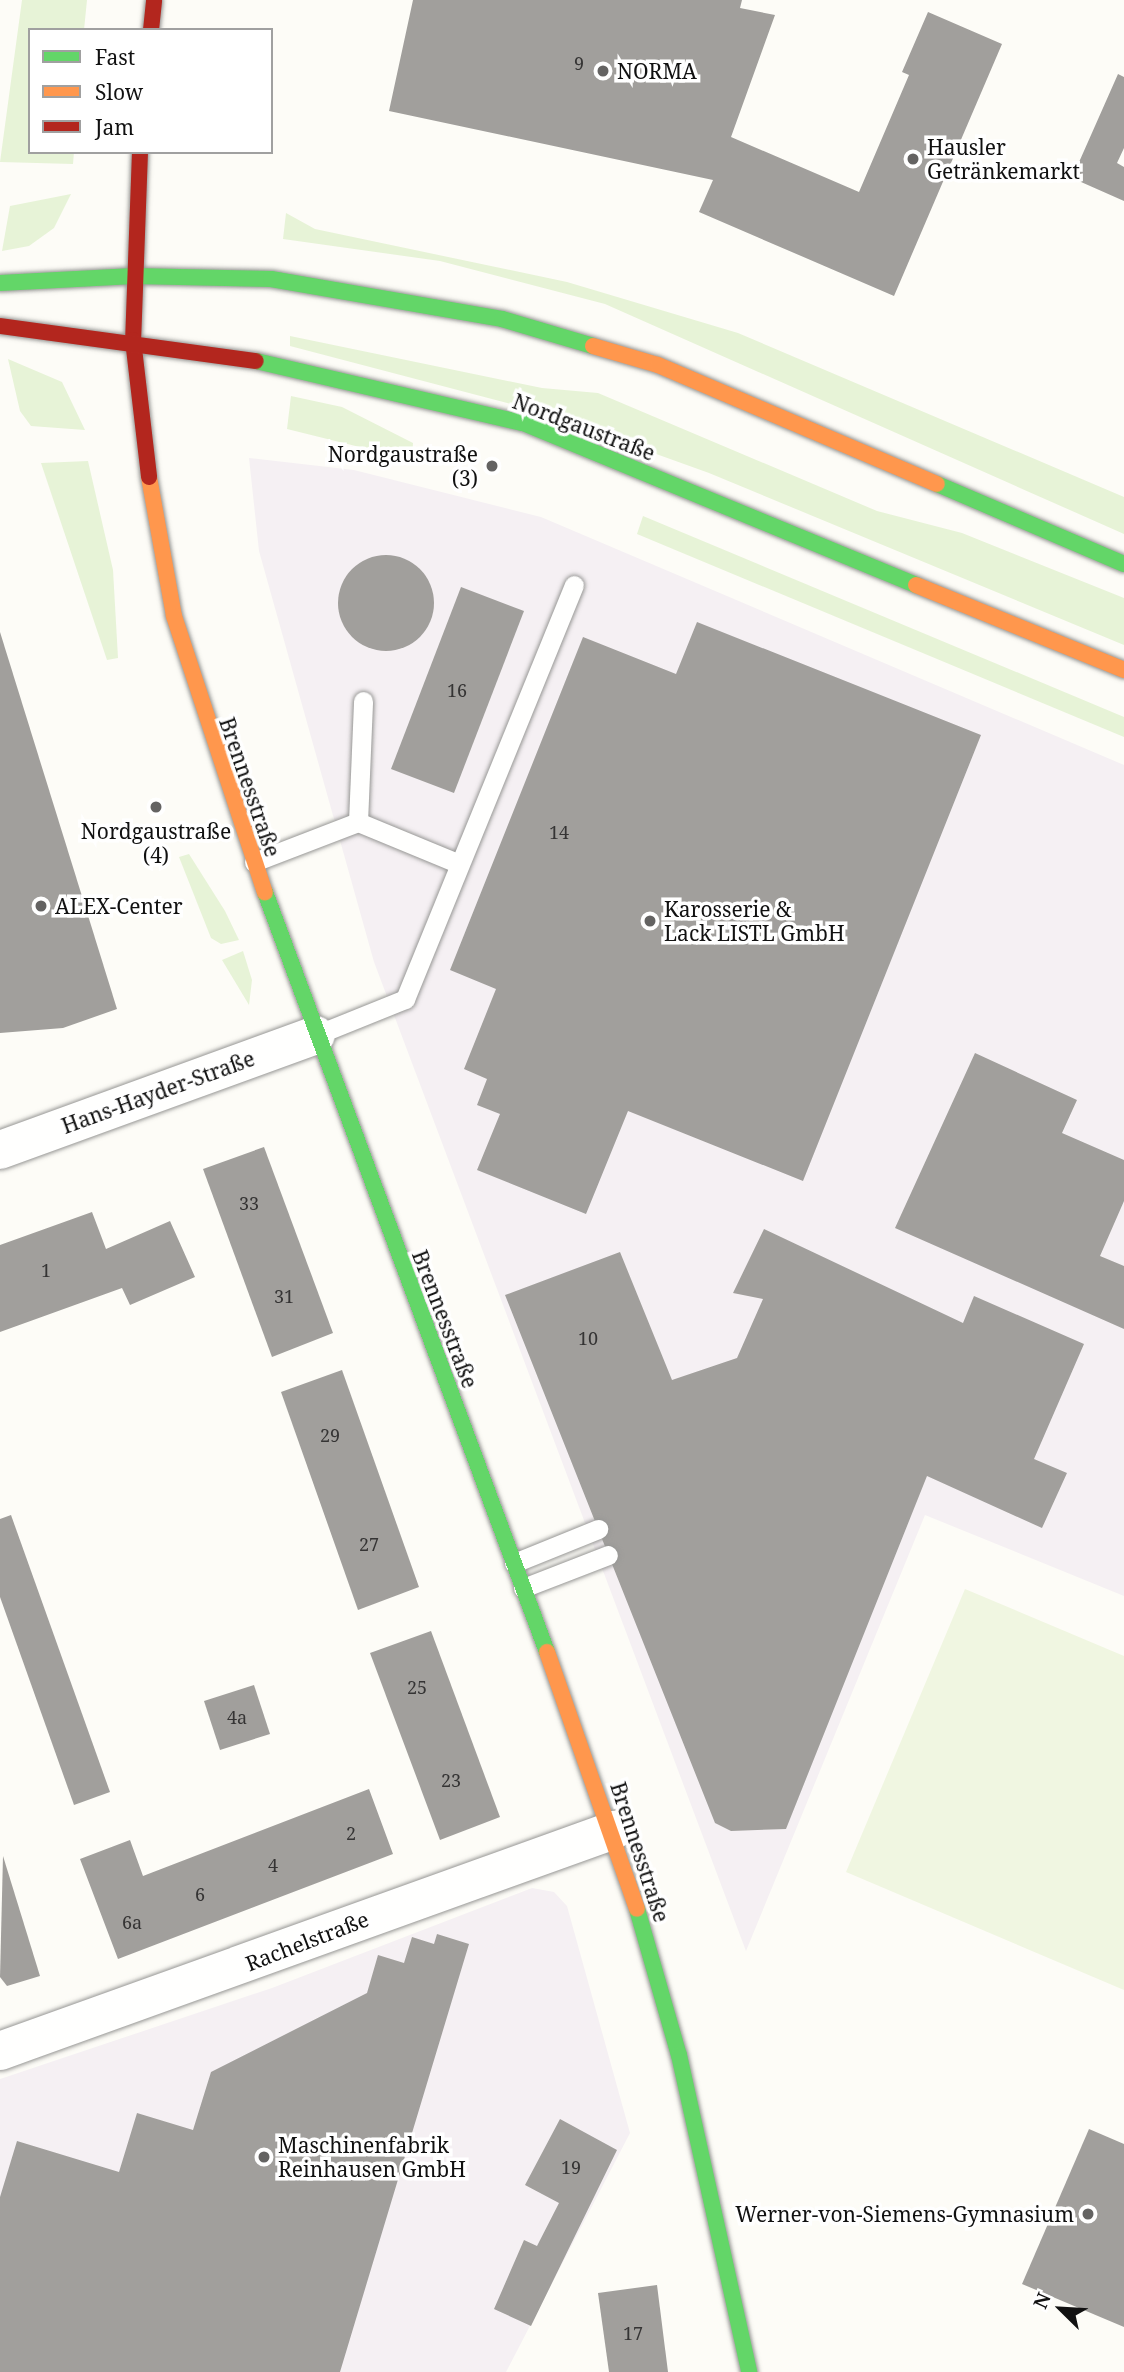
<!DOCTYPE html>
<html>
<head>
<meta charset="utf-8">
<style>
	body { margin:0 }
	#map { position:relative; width:1124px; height:2372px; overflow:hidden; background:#fdfcf7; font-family:"Noto Serif",serif }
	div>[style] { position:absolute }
	.industrial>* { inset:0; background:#f5f0f3 }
	.green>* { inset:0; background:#e7f3d7 }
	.pitch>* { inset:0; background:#f0f6e1 }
	.building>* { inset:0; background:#a19f9c }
	.round { border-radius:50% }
	.roads { filter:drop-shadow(0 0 2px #979795) drop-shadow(0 0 2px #979795) }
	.lane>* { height:19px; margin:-9.5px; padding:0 9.5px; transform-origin:9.5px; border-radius:9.5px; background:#fffffe }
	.street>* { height:38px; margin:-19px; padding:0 19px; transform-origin:19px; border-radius:19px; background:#fffffe }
	.fast>* { height:16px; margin:-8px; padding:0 8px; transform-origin:8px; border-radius:8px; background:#63d668 }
	.slow>* { height:16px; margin:-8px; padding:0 8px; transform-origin:8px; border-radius:8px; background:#ff974d }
	.jam>* { height:16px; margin:-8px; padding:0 8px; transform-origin:8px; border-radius:8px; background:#b3261e }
	.dots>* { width:19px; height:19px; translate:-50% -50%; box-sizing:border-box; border:4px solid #fff; border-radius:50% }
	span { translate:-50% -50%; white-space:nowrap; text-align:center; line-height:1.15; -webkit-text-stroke:7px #fff; paint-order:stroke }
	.number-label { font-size:18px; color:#353434 }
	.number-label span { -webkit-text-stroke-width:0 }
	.poi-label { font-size:21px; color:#111 }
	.left { translate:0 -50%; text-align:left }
	.right { translate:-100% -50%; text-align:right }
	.street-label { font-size:21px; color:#111 }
	.legend { position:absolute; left:28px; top:28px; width:245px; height:126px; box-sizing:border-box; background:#fff; border:2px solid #a0a0a0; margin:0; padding:9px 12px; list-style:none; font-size:21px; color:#111 }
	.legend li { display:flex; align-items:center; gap:14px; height:35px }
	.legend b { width:35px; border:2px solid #a0a0a0 }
	.north { position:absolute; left:1026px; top:2274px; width:70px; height:70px; -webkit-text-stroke:5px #fff; paint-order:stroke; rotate:294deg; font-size:19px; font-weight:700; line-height:28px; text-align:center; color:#111 }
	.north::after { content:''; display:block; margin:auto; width:24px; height:32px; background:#111; clip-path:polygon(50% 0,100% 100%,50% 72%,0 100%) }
</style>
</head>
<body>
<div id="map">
	<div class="industrial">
		<i style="clip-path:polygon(249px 458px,354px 470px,541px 517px,1124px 765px,1124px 1596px,925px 1515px,746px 1951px,374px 962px,259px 551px)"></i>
		<i style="clip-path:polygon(532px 1888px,554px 1892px,567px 1906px,630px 2133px,506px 2372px,0 2372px,0 2079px,272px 1988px)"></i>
	</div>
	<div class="green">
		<i style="clip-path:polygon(22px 0,87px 0,84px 30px,30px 30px,30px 152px,74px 152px,73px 164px,0 162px)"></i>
		<i style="clip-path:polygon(71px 194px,54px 228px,29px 246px,2px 251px,10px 206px)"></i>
		<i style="clip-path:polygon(286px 213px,315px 229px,567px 282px,738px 333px,1124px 497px,1124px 534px,605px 304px,440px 261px,283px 239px)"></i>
		<i style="clip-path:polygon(290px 336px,542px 388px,598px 393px,877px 511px,962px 533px,1124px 598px,1124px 645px,709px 473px,534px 410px,290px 346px)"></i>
		<i style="clip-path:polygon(8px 359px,62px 382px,85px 430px,31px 426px,20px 411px)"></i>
		<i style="clip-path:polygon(291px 396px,342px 407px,413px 443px,412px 460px,287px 429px)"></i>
		<i style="clip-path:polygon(88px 461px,113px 570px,118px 658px,107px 660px,41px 463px)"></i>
		<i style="clip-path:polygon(643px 516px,1124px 717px,1124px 737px,637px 534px)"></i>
		<i style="clip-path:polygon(189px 854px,225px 911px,239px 940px,221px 944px,211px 938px,179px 857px)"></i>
		<i style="clip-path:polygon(243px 951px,252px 980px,249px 1005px,222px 960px)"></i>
	</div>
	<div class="pitch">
		<i style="clip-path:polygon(965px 1589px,1124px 1656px,1124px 1990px,846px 1872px)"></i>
	</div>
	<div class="building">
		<i style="clip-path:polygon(413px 0,742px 0,740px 8px,775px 15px,731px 137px,859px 192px,909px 75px,902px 72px,928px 12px,1002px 44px,894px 296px,699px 212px,713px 180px,389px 111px)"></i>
		<i style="clip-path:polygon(1118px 74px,1124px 77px,1124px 148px,1117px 163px,1124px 167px,1124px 201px,1072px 178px)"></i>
		<i class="round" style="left:338px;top:555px;width:96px;height:96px"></i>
		<i style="clip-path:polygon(461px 587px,524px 611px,454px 793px,391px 769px)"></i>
		<i style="clip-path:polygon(697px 622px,981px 735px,803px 1181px,628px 1111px,586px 1214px,477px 1170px,500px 1114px,477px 1105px,487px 1079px,464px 1069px,496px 989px,450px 970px,583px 637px,676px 674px)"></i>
		<i style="clip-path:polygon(0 632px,117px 1009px,63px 1028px,0 1033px)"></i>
		<i style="clip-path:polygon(975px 1053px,1077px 1100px,1062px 1133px,1124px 1160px,1124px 1201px,1100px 1256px,1124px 1266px,1124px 1329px,895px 1228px)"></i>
		<i style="clip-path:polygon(264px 1147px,333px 1333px,272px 1357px,203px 1169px)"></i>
		<i style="clip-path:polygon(92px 1212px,106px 1249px,170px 1221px,195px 1277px,130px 1305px,122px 1288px,0 1332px,0 1245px)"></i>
		<i style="clip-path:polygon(764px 1229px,963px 1323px,974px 1296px,1084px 1344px,1034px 1459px,1067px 1473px,1042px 1528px,927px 1476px,786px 1829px,731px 1831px,715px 1823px,505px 1295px,620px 1252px,672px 1380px,737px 1358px,763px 1299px,733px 1293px)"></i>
		<i style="clip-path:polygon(342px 1370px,419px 1587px,358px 1610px,281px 1392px)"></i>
		<i style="clip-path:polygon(11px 1515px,110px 1792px,74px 1805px,0 1597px,0 1519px)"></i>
		<i style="clip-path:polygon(431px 1631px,500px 1817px,440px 1840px,370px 1653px)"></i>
		<i style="clip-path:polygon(254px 1685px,270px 1734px,220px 1750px,204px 1701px)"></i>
		<i style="clip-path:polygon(369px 1789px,393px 1854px,118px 1959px,80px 1859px,130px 1840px,143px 1876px)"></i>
		<i style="clip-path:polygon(3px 1856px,40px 1976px,7px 1986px,0 1977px)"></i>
		<i style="clip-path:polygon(437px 1934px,469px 1944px,340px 2372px,0 2372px,0 2197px,17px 2141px,119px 2172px,137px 2113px,193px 2130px,211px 2072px,367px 1993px,378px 1955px,404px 1963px,412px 1937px,434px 1944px)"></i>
		<i style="clip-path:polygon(560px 2119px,617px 2150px,531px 2326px,494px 2309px,524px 2240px,537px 2246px,559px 2203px,525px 2185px)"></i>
		<i style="clip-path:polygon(1089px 2129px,1124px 2144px,1124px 2327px,1022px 2284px)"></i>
		<i style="clip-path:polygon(657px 2285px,668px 2372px,609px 2372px,598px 2293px)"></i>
	</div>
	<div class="roads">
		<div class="lane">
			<i style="left:358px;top:822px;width:121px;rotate:-87.6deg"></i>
			<i style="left:254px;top:862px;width:111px;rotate:-21deg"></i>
			<i style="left:358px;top:822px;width:110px;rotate:22.4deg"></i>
			<i style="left:316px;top:1035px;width:96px;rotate:-22deg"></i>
			<i style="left:405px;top:999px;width:447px;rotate:-67.8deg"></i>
			<i style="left:514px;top:1563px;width:91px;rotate:-22deg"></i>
			<i style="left:523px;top:1588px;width:91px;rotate:-21.2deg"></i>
		</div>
		<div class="street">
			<i style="left:0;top:1150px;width:336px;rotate:-20deg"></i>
			<i style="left:0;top:2051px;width:653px;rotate:-19.8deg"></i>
		</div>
		<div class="fast">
			<i style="left:0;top:283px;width:134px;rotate:-3deg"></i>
			<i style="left:134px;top:276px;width:137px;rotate:1.3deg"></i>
			<i style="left:271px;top:279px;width:234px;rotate:9.8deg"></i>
			<i style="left:502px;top:319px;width:95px;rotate:16.5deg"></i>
			<i style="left:256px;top:361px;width:274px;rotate:13.1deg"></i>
			<i style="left:523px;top:423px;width:425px;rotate:22.4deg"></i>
			<i style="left:937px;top:484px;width:203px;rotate:23.2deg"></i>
			<i style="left:265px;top:892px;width:811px;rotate:69.64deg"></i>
			<i style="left:637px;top:1909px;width:152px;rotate:74deg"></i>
			<i style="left:679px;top:2055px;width:325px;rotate:77.5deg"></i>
		</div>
		<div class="slow">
			<i style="left:593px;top:346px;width:68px;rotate:16.3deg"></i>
			<i style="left:658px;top:365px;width:303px;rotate:23.1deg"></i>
			<i style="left:149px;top:477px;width:141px;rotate:79.8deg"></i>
			<i style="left:174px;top:616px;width:291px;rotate:71.8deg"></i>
			<i style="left:916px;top:585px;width:225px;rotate:22.2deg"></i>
			<i style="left:547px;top:1652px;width:272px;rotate:70.7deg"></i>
		</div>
		<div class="jam">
			<i style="left:151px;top:30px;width:30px;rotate:-84deg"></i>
			<i style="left:140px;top:152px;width:188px;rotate:92.1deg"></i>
			<i style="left:133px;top:340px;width:138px;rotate:83.3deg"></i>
			<i style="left:0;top:326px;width:258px;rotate:7.8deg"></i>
		</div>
	</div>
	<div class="dots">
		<i style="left:603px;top:71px;background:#646362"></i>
		<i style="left:913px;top:159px;background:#646362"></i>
		<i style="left:492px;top:466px;background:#646362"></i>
		<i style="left:156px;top:807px;background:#646362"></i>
		<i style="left:41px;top:906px;background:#646362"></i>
		<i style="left:650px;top:921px;background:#646362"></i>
		<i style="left:264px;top:2157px;background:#646362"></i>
		<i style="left:1088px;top:2214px;background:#646362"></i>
	</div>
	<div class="number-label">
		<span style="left:579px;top:63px">9</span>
		<span style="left:457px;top:690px">16</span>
		<span style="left:559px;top:832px">14</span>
		<span style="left:249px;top:1203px">33</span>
		<span style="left:46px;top:1270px">1</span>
		<span style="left:284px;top:1296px">31</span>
		<span style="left:588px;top:1338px">10</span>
		<span style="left:330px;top:1435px">29</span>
		<span style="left:369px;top:1544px">27</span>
		<span style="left:417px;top:1687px">25</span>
		<span style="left:237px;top:1717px">4a</span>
		<span style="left:451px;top:1780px">23</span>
		<span style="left:351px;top:1833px">2</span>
		<span style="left:273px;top:1865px">4</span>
		<span style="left:200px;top:1894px">6</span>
		<span style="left:132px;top:1922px">6a</span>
		<span style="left:571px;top:2167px">19</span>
		<span style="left:633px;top:2333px">17</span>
	</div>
	<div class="poi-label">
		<span class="left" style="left:617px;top:71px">NORMA</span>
		<span class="left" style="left:927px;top:159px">Hausler<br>Getränkemarkt</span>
		<span class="right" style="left:478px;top:466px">Nordgaustraße<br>(3)</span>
		<span style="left:156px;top:843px">Nordgaustraße<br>(4)</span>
		<span class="left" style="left:55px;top:906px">ALEX-Center</span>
		<span class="left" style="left:664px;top:921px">Karosserie &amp;<br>Lack LISTL GmbH</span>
		<span class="left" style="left:278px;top:2157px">Maschinenfabrik<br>Reinhausen GmbH</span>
		<span class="right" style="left:1074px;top:2214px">Werner-von-Siemens-Gymnasium</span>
	</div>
	<div class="street-label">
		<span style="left:584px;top:427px;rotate:21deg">Nordgaustraße</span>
		<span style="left:250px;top:787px;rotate:71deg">Brennesstraße</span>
		<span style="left:158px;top:1092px;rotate:-20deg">Hans-Hayder-Straße</span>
		<span style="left:445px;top:1319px;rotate:69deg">Brennesstraße</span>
		<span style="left:640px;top:1852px;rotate:72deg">Brennesstraße</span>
		<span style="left:307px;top:1941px;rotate:-21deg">Rachelstraße</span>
	</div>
	<ul class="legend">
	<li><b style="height:9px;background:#63d668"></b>Fast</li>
	<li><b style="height:9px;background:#ff974d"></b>Slow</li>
	<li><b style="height:9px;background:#b3261e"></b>Jam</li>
	</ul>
	<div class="north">N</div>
</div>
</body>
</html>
